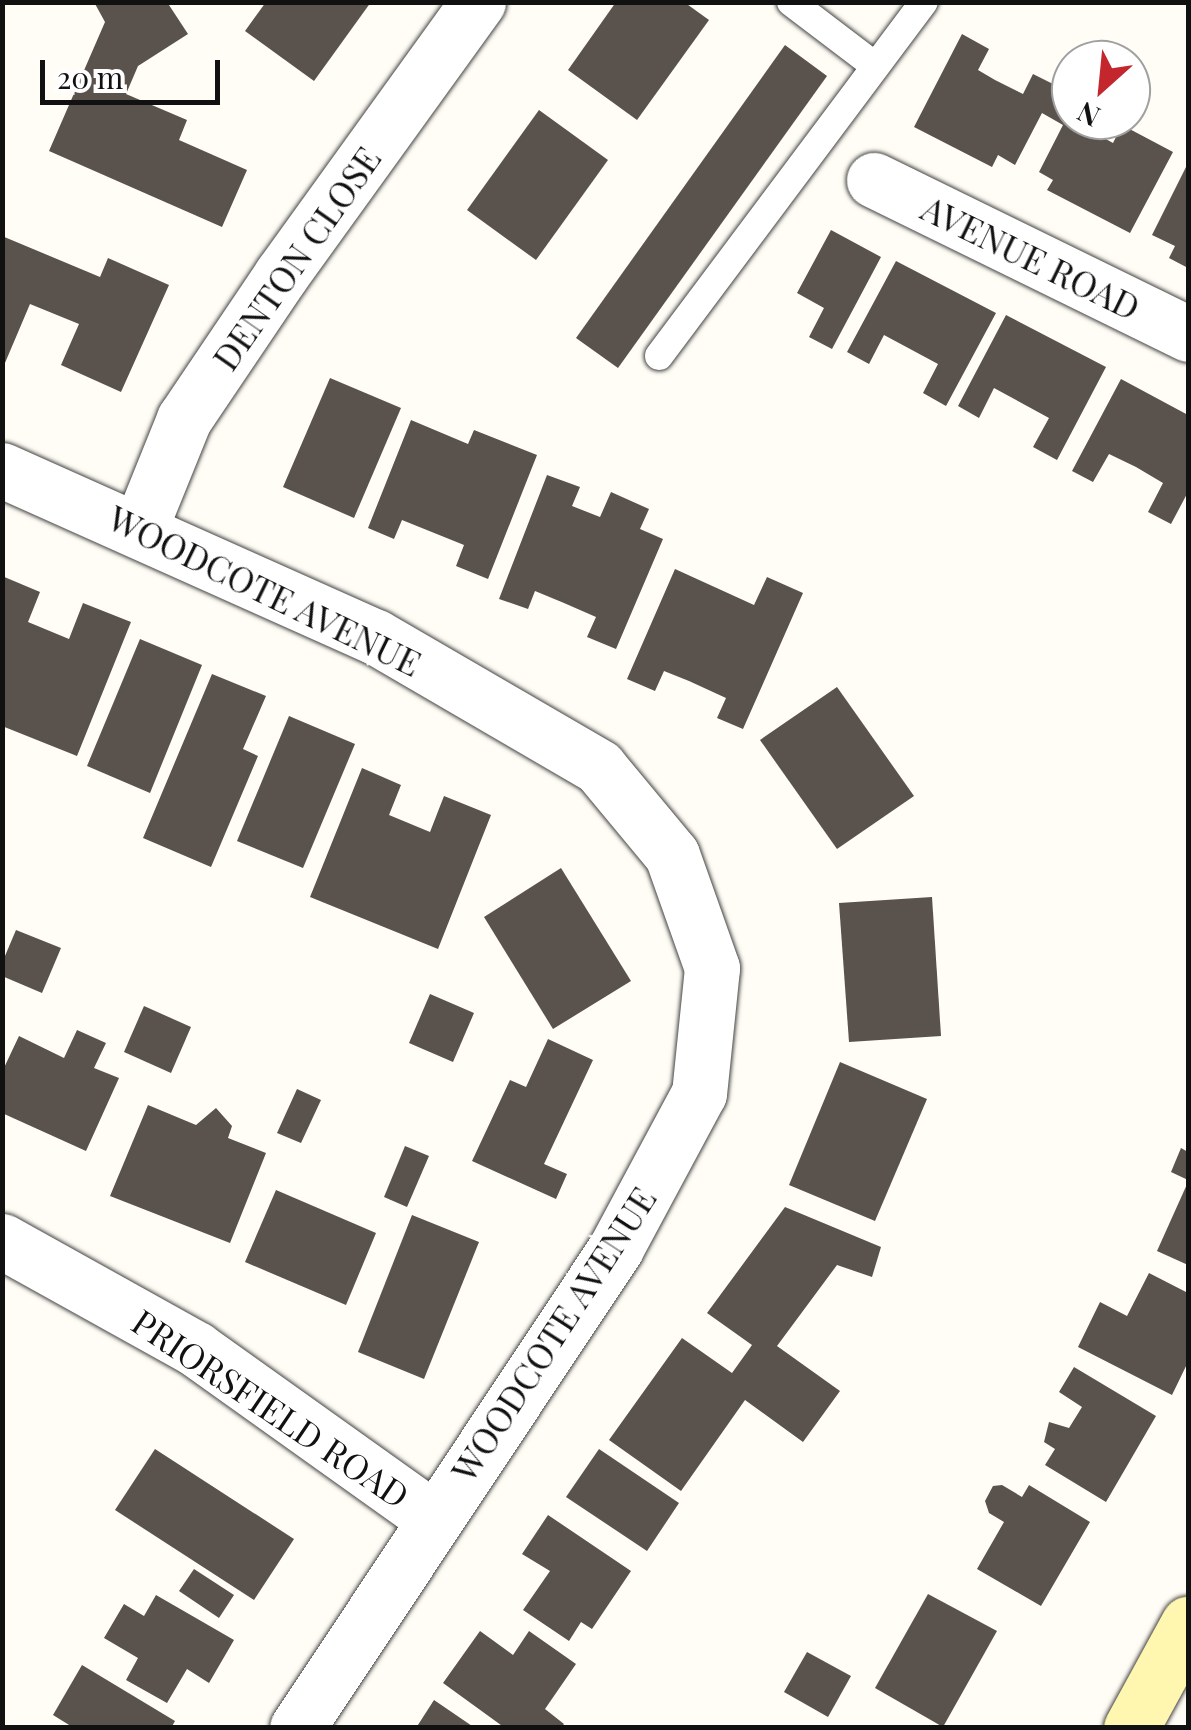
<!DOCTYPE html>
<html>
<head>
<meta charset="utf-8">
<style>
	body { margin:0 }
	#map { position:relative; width:1191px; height:1730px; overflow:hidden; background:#fffdf5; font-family:"Playfair Display",serif }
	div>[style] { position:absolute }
	.building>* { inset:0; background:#5a524d }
	.roads { filter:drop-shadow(0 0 2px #444) drop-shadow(0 0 2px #444) }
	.service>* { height:28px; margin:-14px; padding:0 14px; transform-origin:14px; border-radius:14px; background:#fff }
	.minor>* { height:55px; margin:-27.5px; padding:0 27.5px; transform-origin:27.5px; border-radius:27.5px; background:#fff }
	.secondary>* { height:55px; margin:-27.5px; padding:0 27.5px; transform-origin:27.5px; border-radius:27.5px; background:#fff6b0 }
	span { translate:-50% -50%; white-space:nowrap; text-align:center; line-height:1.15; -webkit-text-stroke:10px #fff; paint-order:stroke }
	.street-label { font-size:35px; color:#111 }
	.frame { position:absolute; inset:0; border:5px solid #111; pointer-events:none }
	.north { position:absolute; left:1051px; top:40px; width:100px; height:100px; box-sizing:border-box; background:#fff; border:2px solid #a0a0a0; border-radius:50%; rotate:207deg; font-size:28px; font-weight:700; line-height:40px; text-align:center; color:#111 }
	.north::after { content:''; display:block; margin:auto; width:35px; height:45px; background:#c4262e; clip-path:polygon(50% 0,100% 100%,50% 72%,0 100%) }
	.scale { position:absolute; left:40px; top:60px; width:180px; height:45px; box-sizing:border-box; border:5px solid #111; border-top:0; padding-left:12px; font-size:30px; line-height:35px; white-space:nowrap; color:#111; -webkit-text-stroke:8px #fff; paint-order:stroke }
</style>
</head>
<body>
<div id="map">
	<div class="building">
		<i style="clip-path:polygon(94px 2px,167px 2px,188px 34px,138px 66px,126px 94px,187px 120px,179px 140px,247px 170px,222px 227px,49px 151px,105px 22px)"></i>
		<i style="clip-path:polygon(266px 2px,371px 2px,314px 81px,245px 31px)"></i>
		<i style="clip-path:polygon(616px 2px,684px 2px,709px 20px,637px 120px,568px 70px)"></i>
		<i style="clip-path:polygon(962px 34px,989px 49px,978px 70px,995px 80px,1023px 94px,1033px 74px,1071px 93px,1071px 120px,1099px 120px,1093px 132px,1113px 143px,1122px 125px,1173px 152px,1130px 233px,1047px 190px,1053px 180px,1039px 172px,1063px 125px,1042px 113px,1015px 165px,998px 155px,992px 167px,914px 127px)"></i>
		<i style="clip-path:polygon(785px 45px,827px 76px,618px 368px,576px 338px)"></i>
		<i style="clip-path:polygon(539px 110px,608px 160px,536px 260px,467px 210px)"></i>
		<i style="clip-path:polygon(1188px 163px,1188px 268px,1169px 258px,1175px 246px,1152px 235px)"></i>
		<i style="clip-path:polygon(831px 230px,881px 257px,832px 349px,809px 337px,824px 308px,797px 293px)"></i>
		<i style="clip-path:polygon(2px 236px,100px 277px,108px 258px,169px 285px,121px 392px,61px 365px,79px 324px,30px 304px,2px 370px)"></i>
		<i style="clip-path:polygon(896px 261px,996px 313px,946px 406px,923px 393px,938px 364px,884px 335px,869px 364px,847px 352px)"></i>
		<i style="clip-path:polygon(1006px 315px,1106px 367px,1057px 460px,1033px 447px,1049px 418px,994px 388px,979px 418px,958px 406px)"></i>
		<i style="clip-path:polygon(330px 378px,401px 408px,354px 518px,283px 487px)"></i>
		<i style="clip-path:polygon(1121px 379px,1188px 415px,1188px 492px,1171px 524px,1148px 512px,1163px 483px,1136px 467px,1109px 454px,1093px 482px,1072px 471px)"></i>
		<i style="clip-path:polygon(411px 420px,468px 444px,474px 430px,537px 455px,488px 579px,456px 566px,464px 545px,402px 520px,394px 539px,368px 528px)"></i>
		<i style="clip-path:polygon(547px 475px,580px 487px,572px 506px,600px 517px,611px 492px,649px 509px,640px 529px,663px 539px,616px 649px,587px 637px,596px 617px,564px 603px,535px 591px,528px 609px,499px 599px)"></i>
		<i style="clip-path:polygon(675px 569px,754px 605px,767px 577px,803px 593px,743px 729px,717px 718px,726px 698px,689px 681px,664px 671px,655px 691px,627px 679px)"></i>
		<i style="clip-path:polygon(2px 576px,40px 592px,28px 622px,69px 639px,83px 603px,131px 622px,77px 756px,2px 726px)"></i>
		<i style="clip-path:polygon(140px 639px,202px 665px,150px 793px,87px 766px)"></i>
		<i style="clip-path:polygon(212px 674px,266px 696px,243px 749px,258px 756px,211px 867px,143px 838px)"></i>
		<i style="clip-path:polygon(837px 687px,914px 796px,837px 849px,760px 740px)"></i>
		<i style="clip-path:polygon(289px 716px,355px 744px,303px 868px,237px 841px)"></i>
		<i style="clip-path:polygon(362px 768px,401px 785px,389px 815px,430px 832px,444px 796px,491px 815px,438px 949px,310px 897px)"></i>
		<i style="clip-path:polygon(561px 868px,631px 981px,553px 1029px,484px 917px)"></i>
		<i style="clip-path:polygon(932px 897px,941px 1036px,849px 1042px,839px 903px)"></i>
		<i style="clip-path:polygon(16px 930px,61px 948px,42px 993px,2px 976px,2px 963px)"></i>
		<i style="clip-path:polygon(430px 994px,474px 1013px,453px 1062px,409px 1043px)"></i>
		<i style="clip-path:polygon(144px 1006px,191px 1027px,171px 1073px,124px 1052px)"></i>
		<i style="clip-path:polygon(77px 1030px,106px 1043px,94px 1068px,119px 1078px,86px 1151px,2px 1113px,2px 1072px,19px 1036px,64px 1058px)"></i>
		<i style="clip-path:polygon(548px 1039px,593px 1060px,544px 1164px,567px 1174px,556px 1199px,472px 1161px,510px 1080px,526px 1087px)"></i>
		<i style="clip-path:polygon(840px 1062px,927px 1099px,875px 1221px,789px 1185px)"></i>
		<i style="clip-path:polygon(297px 1089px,321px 1100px,301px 1143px,277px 1133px)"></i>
		<i style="clip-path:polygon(148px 1105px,196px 1125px,216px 1108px,232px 1126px,228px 1138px,266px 1153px,230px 1243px,110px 1196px)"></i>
		<i style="clip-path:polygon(405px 1146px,429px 1156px,407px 1207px,384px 1197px)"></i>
		<i style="clip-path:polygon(1181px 1148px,1188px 1152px,1188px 1180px,1171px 1172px)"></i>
		<i style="clip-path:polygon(1188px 1182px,1188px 1265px,1157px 1251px)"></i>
		<i style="clip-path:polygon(276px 1190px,376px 1233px,346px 1305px,245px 1262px)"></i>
		<i style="clip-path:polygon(785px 1207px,881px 1247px,872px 1277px,837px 1265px,777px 1346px,840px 1391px,803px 1442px,745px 1400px,681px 1491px,609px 1440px,682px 1338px,732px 1373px,752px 1345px,707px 1313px)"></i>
		<i style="clip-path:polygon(412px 1215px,479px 1242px,424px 1379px,358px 1352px)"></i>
		<i style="clip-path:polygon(1149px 1273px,1188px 1293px,1188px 1362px,1172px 1395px,1078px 1347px,1100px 1302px,1127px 1316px)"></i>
		<i style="clip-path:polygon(1074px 1367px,1156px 1416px,1106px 1502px,1045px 1465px,1055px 1449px,1044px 1442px,1049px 1422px,1069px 1428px,1082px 1407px,1059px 1392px)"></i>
		<i style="clip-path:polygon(155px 1449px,294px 1539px,254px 1600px,115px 1510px)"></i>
		<i style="clip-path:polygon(599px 1449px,679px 1503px,647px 1551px,566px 1497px)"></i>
		<i style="clip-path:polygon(1002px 1485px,1022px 1497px,1029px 1485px,1090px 1522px,1041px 1606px,977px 1569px,1004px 1522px,989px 1513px,985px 1501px,993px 1486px)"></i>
		<i style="clip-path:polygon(548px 1515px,631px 1571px,592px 1629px,581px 1622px,569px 1641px,523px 1610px,550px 1571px,522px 1554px)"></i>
		<i style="clip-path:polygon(194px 1569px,234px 1595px,219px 1618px,179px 1591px)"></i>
		<i style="clip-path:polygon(928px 1594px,997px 1631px,943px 1727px,875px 1688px)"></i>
		<i style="clip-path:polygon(156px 1595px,234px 1640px,209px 1683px,187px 1669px,167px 1703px,126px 1680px,138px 1658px,104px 1638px,124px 1604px,144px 1616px)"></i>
		<i style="clip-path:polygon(480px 1631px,513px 1655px,529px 1631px,576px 1664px,545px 1709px,564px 1724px,561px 1728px,505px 1728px,443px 1683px)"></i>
		<i style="clip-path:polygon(807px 1652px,851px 1676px,828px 1717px,784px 1692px)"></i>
		<i style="clip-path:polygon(82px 1665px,175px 1721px,171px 1728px,74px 1728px,53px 1715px)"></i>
		<i style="clip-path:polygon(434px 1700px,475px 1728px,416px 1728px)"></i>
	</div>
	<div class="roads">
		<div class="service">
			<i style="left:791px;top:2px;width:106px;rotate:37.3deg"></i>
			<i style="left:659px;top:356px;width:442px;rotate:-53.2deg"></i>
		</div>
		<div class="minor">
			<i style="left:874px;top:180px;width:350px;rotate:26.1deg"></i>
			<i style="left:2px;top:470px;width:410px;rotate:24.1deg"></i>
			<i style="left:376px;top:637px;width:258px;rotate:30.2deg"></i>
			<i style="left:599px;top:767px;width:114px;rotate:50.3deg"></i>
			<i style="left:672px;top:855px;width:120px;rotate:70.5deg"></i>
			<i style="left:712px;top:968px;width:126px;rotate:95.9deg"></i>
			<i style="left:699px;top:1093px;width:176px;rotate:118.2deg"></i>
			<i style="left:616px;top:1248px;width:576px;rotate:123.61deg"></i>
			<i style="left:140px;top:528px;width:118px;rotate:-68deg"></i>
			<i style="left:184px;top:419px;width:174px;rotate:-56deg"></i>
			<i style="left:281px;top:275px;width:337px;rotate:-54.2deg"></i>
			<i style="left:2px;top:1241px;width:222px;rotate:29.1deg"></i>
			<i style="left:196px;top:1349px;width:292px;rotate:35.5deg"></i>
		</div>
		<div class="secondary">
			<i style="left:1131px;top:1728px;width:119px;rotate:-61.3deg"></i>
		</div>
	</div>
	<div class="street-label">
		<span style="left:1031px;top:257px;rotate:26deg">AVENUE ROAD</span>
		<span style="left:296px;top:258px;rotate:-55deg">DENTON CLOSE</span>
		<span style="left:265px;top:590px;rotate:26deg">WOODCOTE AVENUE</span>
		<span style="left:553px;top:1334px;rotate:-57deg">WOODCOTE AVENUE</span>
		<span style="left:271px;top:1408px;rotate:34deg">PRIORSFIELD ROAD</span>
	</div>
	<div class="frame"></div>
	<div class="north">N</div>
	<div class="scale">20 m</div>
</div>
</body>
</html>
